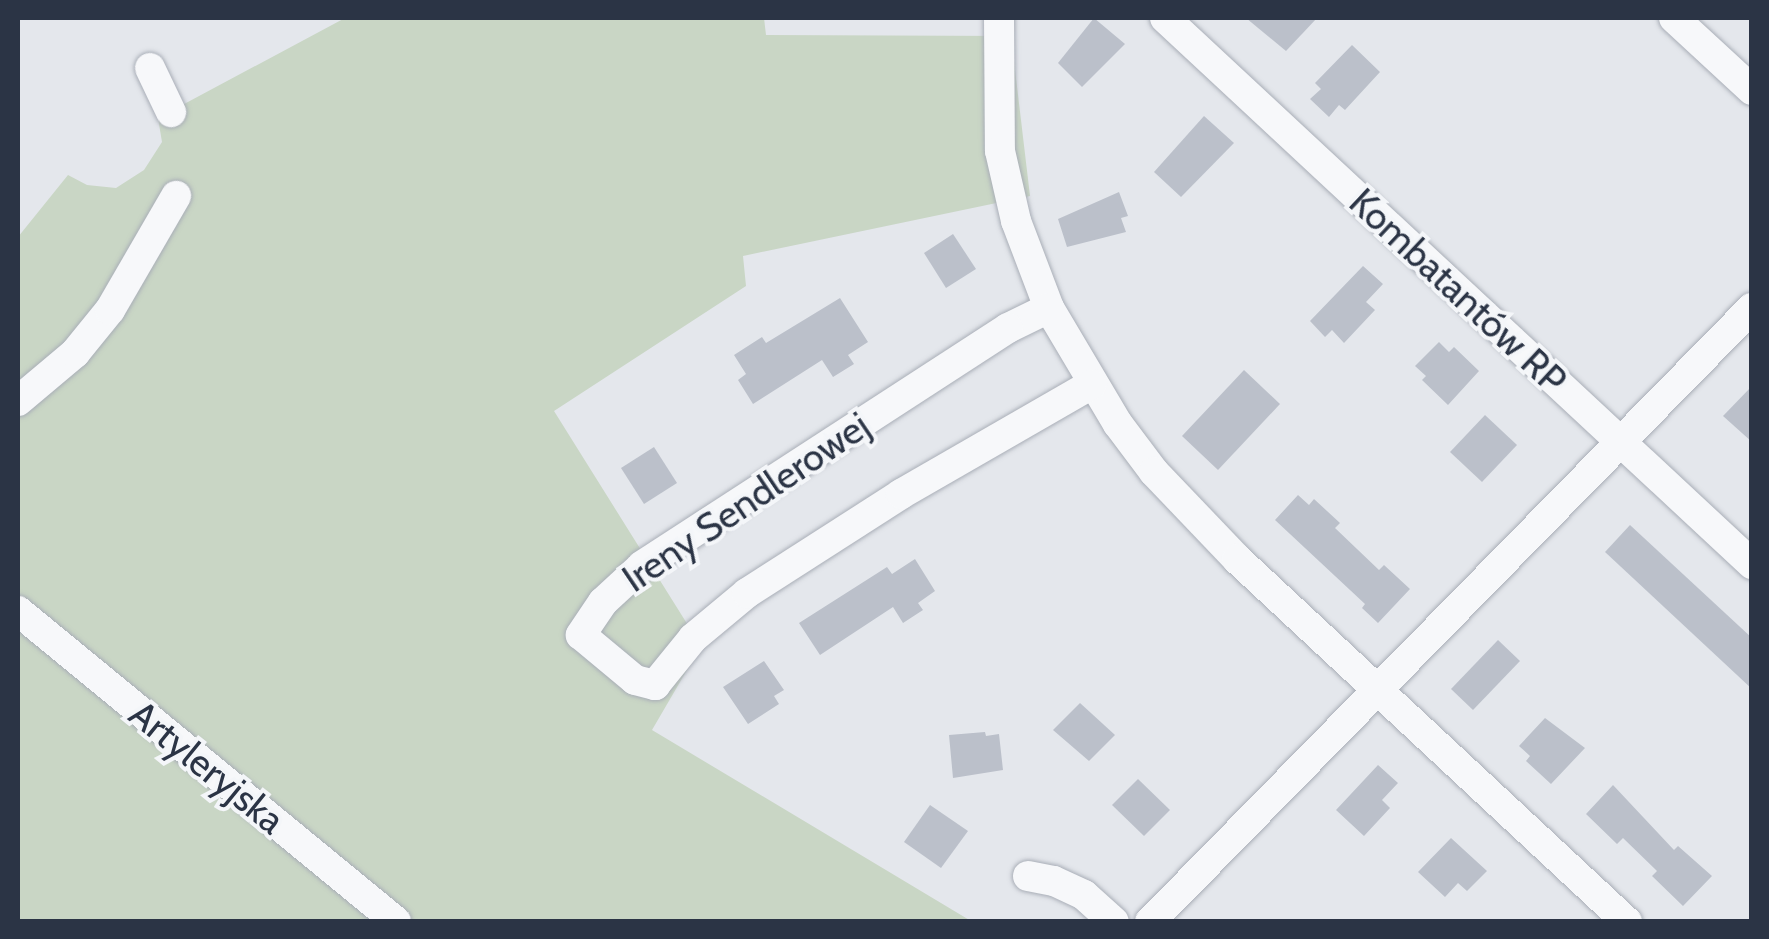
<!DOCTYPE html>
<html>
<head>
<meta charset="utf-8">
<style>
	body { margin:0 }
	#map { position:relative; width:1769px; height:939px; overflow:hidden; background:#e4e7ec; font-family:Cabin,sans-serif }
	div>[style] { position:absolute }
	.green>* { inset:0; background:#c9d6c5 }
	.building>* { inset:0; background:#bbc0ca }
	.roads { filter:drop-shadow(0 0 2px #a9aeb7) drop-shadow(0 0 2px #a9aeb7) }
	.minor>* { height:30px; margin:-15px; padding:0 15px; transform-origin:15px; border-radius:15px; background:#f7f8fa }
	span { translate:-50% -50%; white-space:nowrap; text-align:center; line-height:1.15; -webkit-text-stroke:8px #f4f6f9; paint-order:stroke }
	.street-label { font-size:38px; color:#2b3445 }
	.frame { position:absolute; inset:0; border:20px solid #2b3445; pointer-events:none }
</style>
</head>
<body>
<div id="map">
	<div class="green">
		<i style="clip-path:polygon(345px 18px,764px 18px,766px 35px,1011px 36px,1030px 196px,743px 256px,746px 286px,554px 411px,701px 646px,652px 730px,971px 921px,18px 922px,18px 237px,68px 175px,87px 185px,116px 188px,144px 170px,162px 142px,158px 118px)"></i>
	</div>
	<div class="building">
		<i style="clip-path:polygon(1094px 18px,1125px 44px,1082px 87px,1058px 63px)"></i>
		<i style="clip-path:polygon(1246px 18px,1317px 18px,1286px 51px)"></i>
		<i style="clip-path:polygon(1352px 45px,1380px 72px,1345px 110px,1339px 105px,1329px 117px,1310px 99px,1321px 89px,1315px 83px)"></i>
		<i style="clip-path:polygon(1204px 116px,1234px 143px,1181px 197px,1154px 172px)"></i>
		<i style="clip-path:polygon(1119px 192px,1128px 216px,1121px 218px,1126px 232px,1067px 247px,1058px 219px)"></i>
		<i style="clip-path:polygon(953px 234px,976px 269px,946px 288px,924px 253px)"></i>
		<i style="clip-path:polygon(1363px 266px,1383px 284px,1366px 302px,1375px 310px,1344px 343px,1332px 330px,1325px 337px,1310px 321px)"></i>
		<i style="clip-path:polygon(840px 298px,868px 342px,848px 355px,854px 364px,833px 377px,822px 360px,753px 404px,738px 380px,746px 374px,734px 355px,762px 337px,766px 343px)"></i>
		<i style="clip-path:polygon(1439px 342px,1449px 352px,1454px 347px,1479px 371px,1448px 405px,1422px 380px,1426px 376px,1415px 366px)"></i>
		<i style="clip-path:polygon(1244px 370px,1280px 404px,1218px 470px,1182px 436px)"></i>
		<i style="clip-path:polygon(1752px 386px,1752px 442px,1723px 416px)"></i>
		<i style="clip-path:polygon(1485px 415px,1517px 445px,1482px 482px,1450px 452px)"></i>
		<i style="clip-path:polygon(654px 447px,677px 483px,644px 504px,621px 468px)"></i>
		<i style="clip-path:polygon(1298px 495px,1309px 505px,1314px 499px,1340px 523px,1335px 528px,1379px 570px,1384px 565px,1410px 589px,1378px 623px,1362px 608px,1365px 604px,1275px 520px)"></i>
		<i style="clip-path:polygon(1630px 525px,1752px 638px,1752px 689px,1605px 552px)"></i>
		<i style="clip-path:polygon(915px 559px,935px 591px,918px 603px,923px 610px,903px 623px,893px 607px,820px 655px,799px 623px,887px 567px,892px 574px)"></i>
		<i style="clip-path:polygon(1498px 640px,1520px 661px,1473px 710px,1451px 689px)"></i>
		<i style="clip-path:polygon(764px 661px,784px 690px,774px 696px,779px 704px,748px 724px,723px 687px)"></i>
		<i style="clip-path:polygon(1080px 703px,1115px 735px,1089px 761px,1053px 730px)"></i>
		<i style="clip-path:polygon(1545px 718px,1585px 748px,1551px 784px,1526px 761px,1530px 756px,1519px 746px)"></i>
		<i style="clip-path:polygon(985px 732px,986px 736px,999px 734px,1003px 770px,953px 778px,949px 735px)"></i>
		<i style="clip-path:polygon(1378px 765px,1398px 783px,1382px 800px,1390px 808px,1364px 836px,1336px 810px)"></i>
		<i style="clip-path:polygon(1138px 779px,1170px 810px,1144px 836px,1112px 805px)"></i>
		<i style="clip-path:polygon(1613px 785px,1674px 850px,1678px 846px,1712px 876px,1683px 906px,1652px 876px,1657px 871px,1623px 838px,1617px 844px,1586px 814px)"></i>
		<i style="clip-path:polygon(930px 805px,968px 831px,941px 868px,904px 842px)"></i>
		<i style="clip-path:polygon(1451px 838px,1487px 871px,1467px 891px,1458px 883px,1445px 897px,1418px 872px)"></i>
	</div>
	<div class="roads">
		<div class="minor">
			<i style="left:999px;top:18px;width:133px;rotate:89.6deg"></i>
			<i style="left:1000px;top:151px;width:72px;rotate:77.1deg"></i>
			<i style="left:1016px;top:221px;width:93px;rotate:69.2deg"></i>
			<i style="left:1049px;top:308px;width:135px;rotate:59.3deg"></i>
			<i style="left:1118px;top:424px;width:60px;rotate:53.1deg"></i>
			<i style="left:1154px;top:472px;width:120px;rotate:46.3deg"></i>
			<i style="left:1237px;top:559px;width:533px;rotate:42.95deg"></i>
			<i style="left:1165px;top:18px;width:802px;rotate:42.93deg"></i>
			<i style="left:1674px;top:18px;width:106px;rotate:42.7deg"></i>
			<i style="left:150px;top:68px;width:49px;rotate:64.5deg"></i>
			<i style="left:1049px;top:308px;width:46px;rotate:154deg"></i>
			<i style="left:1008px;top:328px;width:437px;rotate:147deg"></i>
			<i style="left:642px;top:566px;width:53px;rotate:137.3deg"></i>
			<i style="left:603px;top:602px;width:40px;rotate:124deg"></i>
			<i style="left:581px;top:635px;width:70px;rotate:39.8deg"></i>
			<i style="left:635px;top:680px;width:21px;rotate:14deg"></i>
			<i style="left:655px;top:685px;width:60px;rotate:-51deg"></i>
			<i style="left:693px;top:638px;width:70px;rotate:-39.8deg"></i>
			<i style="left:747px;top:593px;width:183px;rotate:-32.7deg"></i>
			<i style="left:901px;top:494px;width:220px;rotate:-29.9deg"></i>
			<i style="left:18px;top:401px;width:75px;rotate:-40.1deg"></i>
			<i style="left:75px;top:353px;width:55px;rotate:-50.9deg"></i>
			<i style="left:110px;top:310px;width:132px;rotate:-59.9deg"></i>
			<i style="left:18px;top:611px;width:489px;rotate:39.4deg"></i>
			<i style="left:1028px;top:876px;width:26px;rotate:11deg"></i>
			<i style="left:1054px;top:881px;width:33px;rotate:25deg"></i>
			<i style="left:1084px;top:895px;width:40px;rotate:42deg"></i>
			<i style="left:1150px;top:922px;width:860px;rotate:-45.57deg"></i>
		</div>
	</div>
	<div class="street-label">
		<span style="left:1458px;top:291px;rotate:43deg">Kombatantów RP</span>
		<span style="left:746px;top:502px;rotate:-34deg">Ireny Sendlerowej</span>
		<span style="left:207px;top:767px;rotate:39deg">Artyleryjska</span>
	</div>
	<div class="frame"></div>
</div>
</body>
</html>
